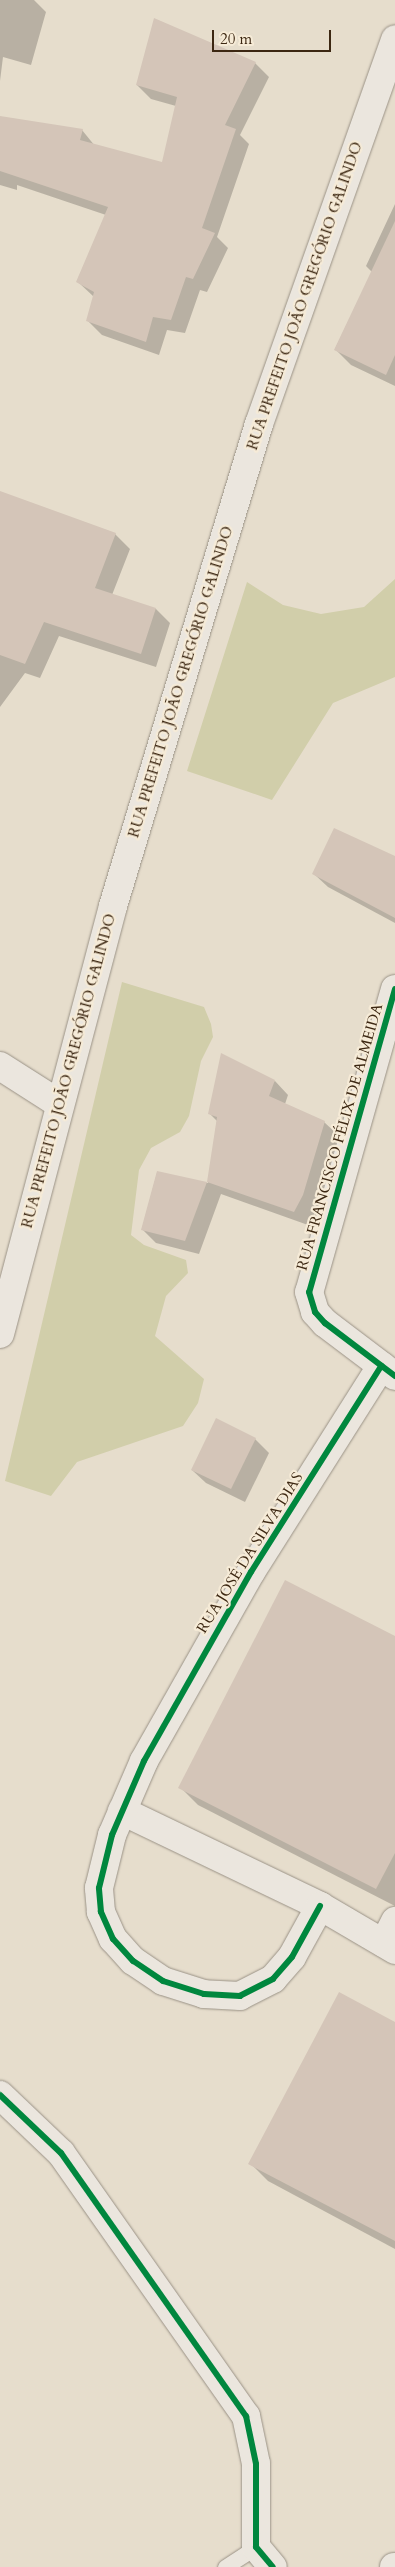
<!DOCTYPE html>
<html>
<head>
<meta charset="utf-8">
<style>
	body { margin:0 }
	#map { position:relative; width:395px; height:2567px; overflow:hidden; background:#e6ddcc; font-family:Cardo,serif }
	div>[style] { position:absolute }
	.green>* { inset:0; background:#d1ceaa }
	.shadow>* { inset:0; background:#0003 }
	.building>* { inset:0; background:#d4c5b8 }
	.roads { filter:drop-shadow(0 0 1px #9a9286) drop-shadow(0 0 1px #9a9286) }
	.service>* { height:15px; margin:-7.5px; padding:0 7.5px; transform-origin:7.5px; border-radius:7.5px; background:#ebe6de }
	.minor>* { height:28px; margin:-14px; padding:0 14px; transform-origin:14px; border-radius:14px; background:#ebe6de }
	.secondary>* { height:28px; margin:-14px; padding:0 14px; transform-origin:14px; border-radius:14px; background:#ebe6de }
	.cycleway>* { height:6px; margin:-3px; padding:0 3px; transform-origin:3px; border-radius:3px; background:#00873e }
	span { translate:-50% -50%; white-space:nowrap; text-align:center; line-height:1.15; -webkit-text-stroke:4.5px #f6ebd7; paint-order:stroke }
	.street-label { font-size:15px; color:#3c2712 }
	.scale { position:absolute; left:212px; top:30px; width:119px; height:22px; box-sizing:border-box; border:2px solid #3c2712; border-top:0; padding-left:6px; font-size:15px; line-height:18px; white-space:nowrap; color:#3c2712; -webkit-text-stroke:4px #f6ebd7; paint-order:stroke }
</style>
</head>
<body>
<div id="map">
	<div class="green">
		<i style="clip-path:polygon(395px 579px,395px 677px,333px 703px,272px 800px,187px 771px,247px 582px,283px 605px,321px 614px,364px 607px)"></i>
		<i style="clip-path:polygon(122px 982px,204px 1007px,211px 1024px,213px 1037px,201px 1061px,189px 1116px,180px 1132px,151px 1148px,139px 1170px,131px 1235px,144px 1245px,186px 1260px,188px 1273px,166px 1296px,155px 1336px,204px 1379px,198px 1403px,183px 1426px,77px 1462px,51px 1496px,5px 1481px)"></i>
	</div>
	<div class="shadow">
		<i style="clip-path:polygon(0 0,34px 0,46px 12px,31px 65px,3px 57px,0 81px)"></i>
		<i style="clip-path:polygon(255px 63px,269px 77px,240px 135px,249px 144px,217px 237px,228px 248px,207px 292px,200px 290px,185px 333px,167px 330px,159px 355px,102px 335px,88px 321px,94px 297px,77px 281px,106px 215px,17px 185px,17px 190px,0 185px,0 118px,82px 130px,95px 146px,163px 163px,176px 106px,151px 99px,137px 85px)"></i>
		<i style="clip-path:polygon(395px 204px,395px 386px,351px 365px,335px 349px,372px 272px,366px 266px)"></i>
		<i style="clip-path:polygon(0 509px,115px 534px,130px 549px,112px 595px,156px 609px,170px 623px,156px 667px,59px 636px,40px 678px,25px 673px,0 707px)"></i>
		<i style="clip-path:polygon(395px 858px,395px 923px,328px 887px,314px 874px)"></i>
		<i style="clip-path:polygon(275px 1081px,288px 1095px,285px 1104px,324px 1122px,338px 1135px,317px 1209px,308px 1225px,221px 1194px,199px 1254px,156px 1243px,142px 1229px,157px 1173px,208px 1183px,217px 1121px,209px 1113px)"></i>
		<i style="clip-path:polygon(255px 1439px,269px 1453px,245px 1502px,206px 1483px,192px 1470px)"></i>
		<i style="clip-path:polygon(395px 1637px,395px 1906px,198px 1805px,180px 1787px)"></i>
		<i style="clip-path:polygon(395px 2023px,395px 2249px,268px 2181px,250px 2163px)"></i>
	</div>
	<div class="building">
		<i style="clip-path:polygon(154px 18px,256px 62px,225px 125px,236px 129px,202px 228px,215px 233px,193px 279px,186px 277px,171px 320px,153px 317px,146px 342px,86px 321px,94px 292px,76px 282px,108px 207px,0 171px,0 116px,83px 129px,80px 140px,162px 162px,177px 97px,136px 85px)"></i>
		<i style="clip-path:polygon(395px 221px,395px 355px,386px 375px,334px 350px)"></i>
		<i style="clip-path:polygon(0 491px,116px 533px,95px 588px,156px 608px,141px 654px,44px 622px,25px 664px,0 655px)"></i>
		<i style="clip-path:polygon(334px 828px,395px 856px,395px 918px,312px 874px)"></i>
		<i style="clip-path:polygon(221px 1053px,275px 1080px,269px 1096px,325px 1121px,303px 1195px,294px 1212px,207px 1182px,217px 1117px,208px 1114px)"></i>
		<i style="clip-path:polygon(157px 1171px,207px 1182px,185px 1241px,141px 1230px)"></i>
		<i style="clip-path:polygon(216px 1418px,256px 1438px,231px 1489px,191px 1470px)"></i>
		<i style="clip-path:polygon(285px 1580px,395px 1636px,395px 1853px,376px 1889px,178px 1788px)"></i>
		<i style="clip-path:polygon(339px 1992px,395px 2022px,395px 2241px,248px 2164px)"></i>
	</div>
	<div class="roads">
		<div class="service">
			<i style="left:225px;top:2567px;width:37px;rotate:-33deg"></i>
		</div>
		<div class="minor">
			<i style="left:395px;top:989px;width:315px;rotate:105.8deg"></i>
			<i style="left:309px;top:1292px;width:21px;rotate:73deg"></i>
			<i style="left:315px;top:1312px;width:15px;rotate:48deg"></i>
			<i style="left:325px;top:1323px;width:88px;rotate:37.1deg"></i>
			<i style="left:0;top:1066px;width:69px;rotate:32.5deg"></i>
			<i style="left:122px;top:1811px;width:220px;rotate:25.6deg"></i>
			<i style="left:320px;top:1906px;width:87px;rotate:30.4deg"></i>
			<i style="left:320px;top:1906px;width:58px;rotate:118.8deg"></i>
			<i style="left:292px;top:1957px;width:29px;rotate:131deg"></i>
			<i style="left:273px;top:1979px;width:37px;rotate:153deg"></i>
			<i style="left:240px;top:1996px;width:36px;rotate:-177deg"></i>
			<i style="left:204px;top:1994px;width:43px;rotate:-162.4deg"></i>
			<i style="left:163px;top:1981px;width:36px;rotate:-146deg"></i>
			<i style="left:133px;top:1961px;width:30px;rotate:-132deg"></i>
			<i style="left:113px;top:1939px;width:30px;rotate:-114deg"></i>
			<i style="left:101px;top:1912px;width:24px;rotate:-95deg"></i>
			<i style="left:99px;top:1888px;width:55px;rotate:-76.2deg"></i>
			<i style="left:112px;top:1835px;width:81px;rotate:-66.6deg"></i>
			<i style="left:144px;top:1761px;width:217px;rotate:-60.5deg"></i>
			<i style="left:251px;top:1572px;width:244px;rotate:-57.7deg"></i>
			<i style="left:384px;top:1943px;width:25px;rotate:-63deg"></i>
			<i style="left:0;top:2095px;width:84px;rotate:43.6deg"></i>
			<i style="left:61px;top:2153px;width:322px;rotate:54.9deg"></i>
			<i style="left:246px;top:2416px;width:49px;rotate:78.2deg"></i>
			<i style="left:256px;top:2464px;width:83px;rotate:90deg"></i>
			<i style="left:256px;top:2547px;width:26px;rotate:50deg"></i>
			<i style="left:394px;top:2567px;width:1px"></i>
		</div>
		<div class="secondary">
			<i style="left:0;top:1334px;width:443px;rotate:-75.2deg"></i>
			<i style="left:113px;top:906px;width:504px;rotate:-73.15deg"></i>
			<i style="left:259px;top:424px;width:408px;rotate:-70.5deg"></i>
		</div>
	</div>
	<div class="cycleway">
		<i style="left:395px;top:989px;width:315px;rotate:105.8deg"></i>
		<i style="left:309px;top:1292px;width:21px;rotate:73deg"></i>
		<i style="left:315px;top:1312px;width:15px;rotate:48deg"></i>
		<i style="left:325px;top:1323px;width:88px;rotate:37.1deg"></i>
		<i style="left:320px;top:1906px;width:58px;rotate:118.8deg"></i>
		<i style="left:292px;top:1957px;width:29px;rotate:131deg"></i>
		<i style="left:273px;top:1979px;width:37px;rotate:153deg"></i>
		<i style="left:240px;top:1996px;width:36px;rotate:-177deg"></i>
		<i style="left:204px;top:1994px;width:43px;rotate:-162.4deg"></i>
		<i style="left:163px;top:1981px;width:36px;rotate:-146deg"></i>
		<i style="left:133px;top:1961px;width:30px;rotate:-132deg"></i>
		<i style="left:113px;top:1939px;width:30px;rotate:-114deg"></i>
		<i style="left:101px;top:1912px;width:24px;rotate:-95deg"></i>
		<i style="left:99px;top:1888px;width:55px;rotate:-76.2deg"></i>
		<i style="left:112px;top:1835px;width:81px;rotate:-66.6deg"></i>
		<i style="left:144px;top:1761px;width:217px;rotate:-60.5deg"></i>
		<i style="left:251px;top:1572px;width:244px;rotate:-57.7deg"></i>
		<i style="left:0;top:2095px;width:84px;rotate:43.6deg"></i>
		<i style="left:61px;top:2153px;width:322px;rotate:54.9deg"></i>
		<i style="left:246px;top:2416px;width:49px;rotate:78.2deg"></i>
		<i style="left:256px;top:2464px;width:83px;rotate:90deg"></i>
		<i style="left:256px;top:2547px;width:26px;rotate:50deg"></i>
	</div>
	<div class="street-label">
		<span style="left:305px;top:296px;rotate:-71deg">RUA PREFEITO JOÃO GREGÓRIO GALINDO</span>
		<span style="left:181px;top:682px;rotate:-73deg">RUA PREFEITO JOÃO GREGÓRIO GALINDO</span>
		<span style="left:69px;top:1071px;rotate:-75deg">RUA PREFEITO JOÃO GREGÓRIO GALINDO</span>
		<span style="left:340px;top:1137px;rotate:-74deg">RUA FRANCISCO FÉLIX DE ALMEIDA</span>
		<span style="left:250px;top:1553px;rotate:-58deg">RUA JOSÉ DA SILVA DIAS</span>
	</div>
	<div class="scale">20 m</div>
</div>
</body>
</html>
